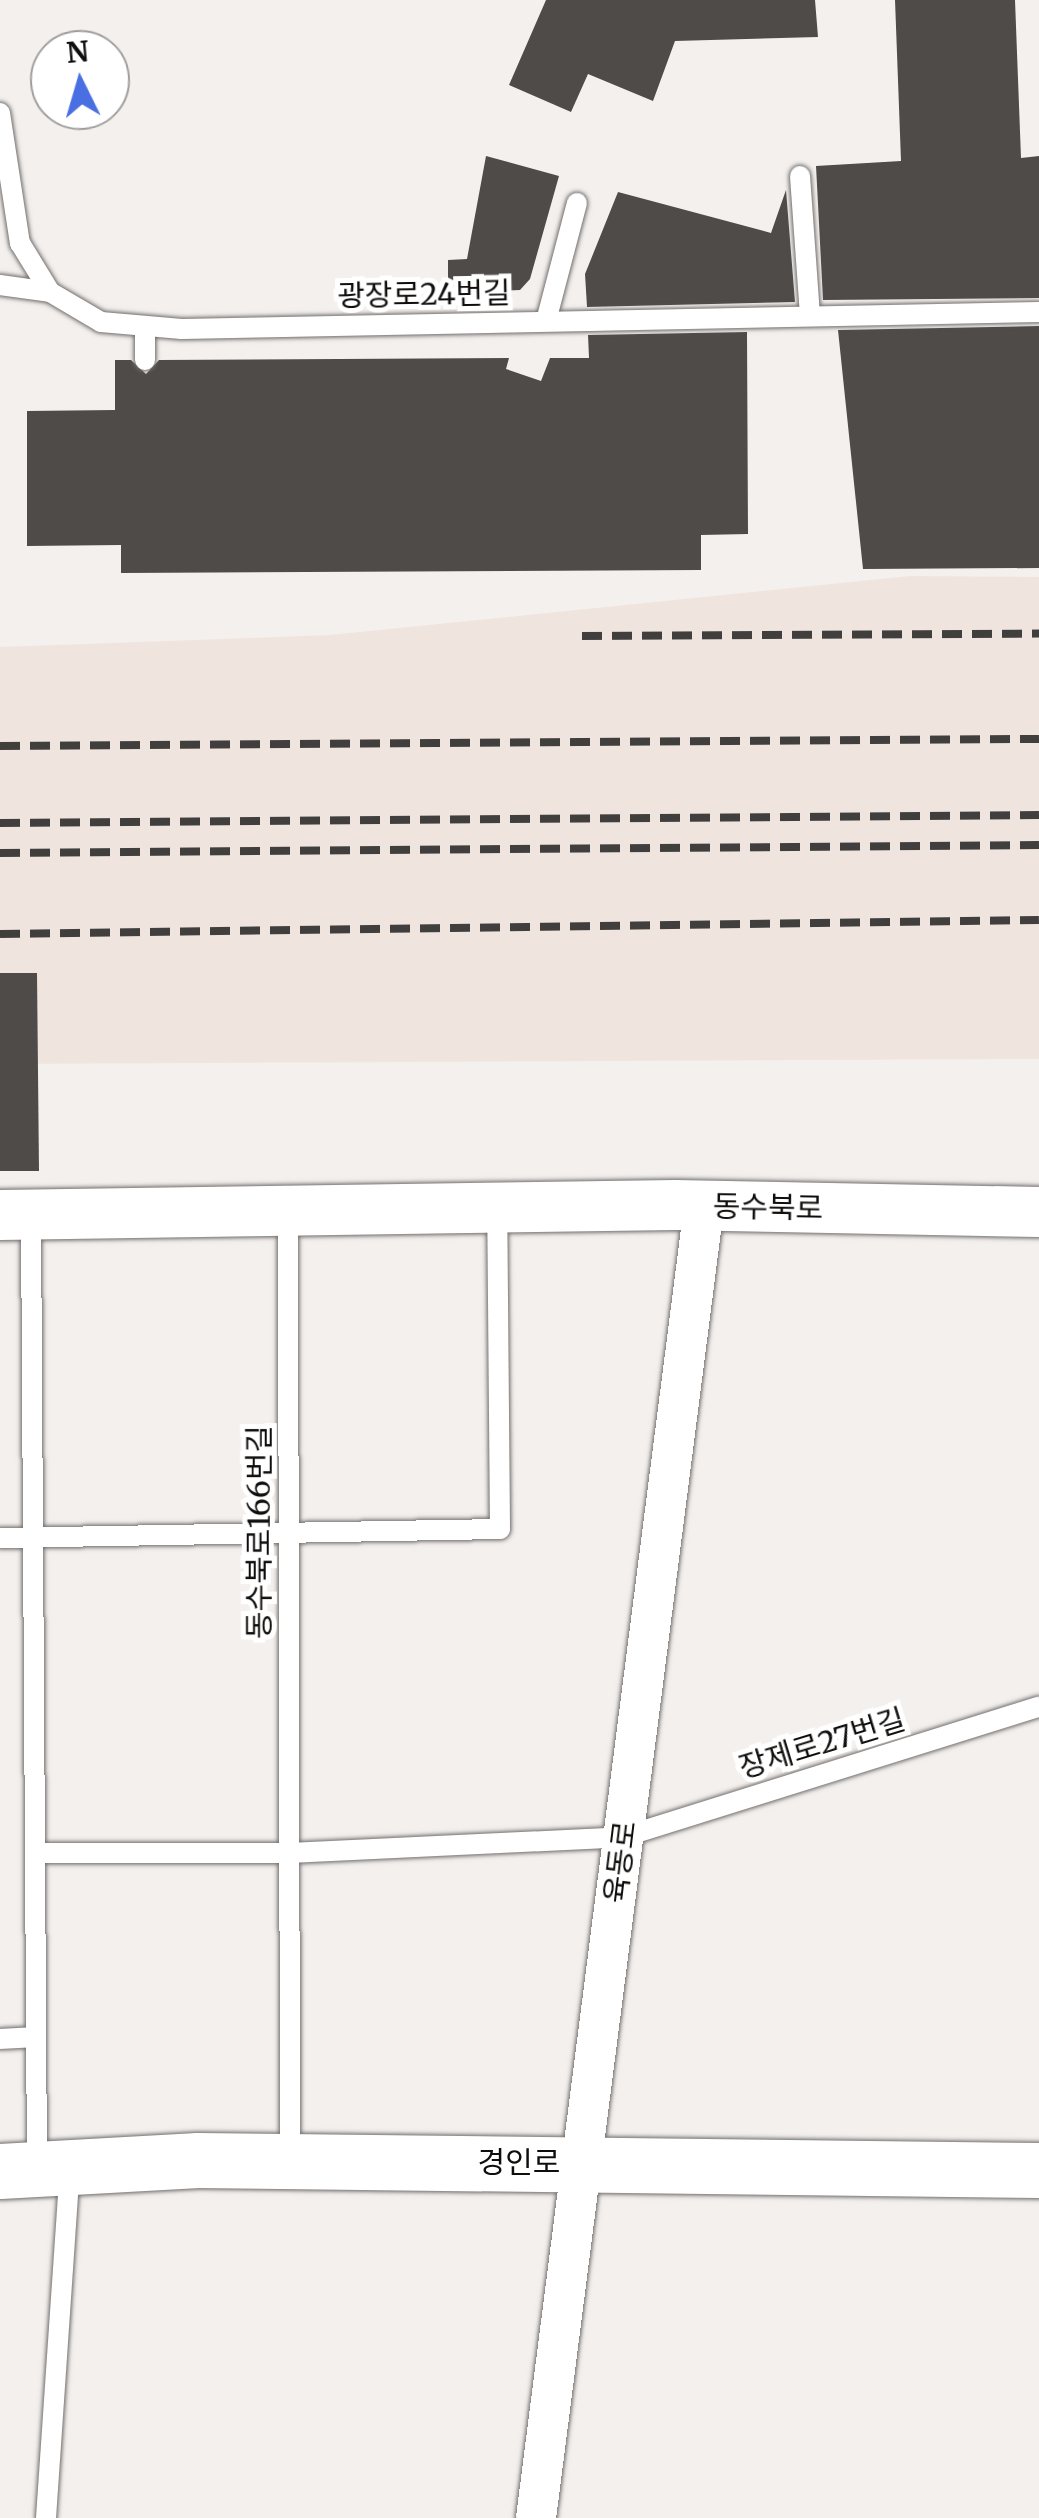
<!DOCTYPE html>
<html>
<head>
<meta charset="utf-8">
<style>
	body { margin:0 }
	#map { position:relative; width:1039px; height:2518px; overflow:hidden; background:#f4f0ee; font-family:Merriweather,"Noto Sans KR",serif }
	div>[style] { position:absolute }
	.built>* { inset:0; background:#f0e5de }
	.building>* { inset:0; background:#4e4b49 }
	.roads { filter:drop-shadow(0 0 2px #726f6d) drop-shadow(0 0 2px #726f6d) }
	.service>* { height:20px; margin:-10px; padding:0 10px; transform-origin:10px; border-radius:10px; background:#fff }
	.minor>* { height:40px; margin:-20px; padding:0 20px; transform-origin:20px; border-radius:20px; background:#fff }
	.tertiary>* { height:50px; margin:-25px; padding:0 25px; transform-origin:25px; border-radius:25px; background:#fff }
	.primary>* { height:55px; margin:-27.5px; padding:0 27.5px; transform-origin:27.5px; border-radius:27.5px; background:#fff }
	.rail>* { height:8px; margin-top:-4px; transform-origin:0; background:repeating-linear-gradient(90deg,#413f3e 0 20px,transparent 0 30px) }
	span { translate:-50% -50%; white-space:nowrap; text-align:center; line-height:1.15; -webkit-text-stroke:10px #fff; paint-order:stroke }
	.street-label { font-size:30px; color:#0f0e0d }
	.north { position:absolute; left:30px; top:30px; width:100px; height:100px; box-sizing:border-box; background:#fff; border:2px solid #9f9f9e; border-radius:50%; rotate:355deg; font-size:28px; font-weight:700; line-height:40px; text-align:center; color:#0f0e0d }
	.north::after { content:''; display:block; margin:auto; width:35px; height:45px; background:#496fe2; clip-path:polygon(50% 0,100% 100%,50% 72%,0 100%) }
</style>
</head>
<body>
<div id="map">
	<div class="built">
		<i style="clip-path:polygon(910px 576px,1039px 577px,1039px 1059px,0 1064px,0 647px,330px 635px)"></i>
	</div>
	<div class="building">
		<i style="clip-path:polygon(546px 0,815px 0,818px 37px,675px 41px,653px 101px,588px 74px,571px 112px,509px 85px)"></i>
		<i style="clip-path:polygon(895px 0,1015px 0,1021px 158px,1039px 156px,1039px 298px,823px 300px,816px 166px,901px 161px)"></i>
		<i style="clip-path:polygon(486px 156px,559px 176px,530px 279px,520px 290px,448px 293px,448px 260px,467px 259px)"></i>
		<i style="clip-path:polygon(786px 190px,795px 302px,587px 307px,585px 274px,618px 192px,771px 233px)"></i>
		<i style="clip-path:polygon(1039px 326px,1039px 568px,863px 569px,838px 330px)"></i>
		<i style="clip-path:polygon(747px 332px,748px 534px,701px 535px,701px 570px,121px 573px,121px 545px,27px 546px,27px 411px,115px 410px,115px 360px,131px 360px,146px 374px,159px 360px,509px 358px,506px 369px,541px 381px,550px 358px,589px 358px,588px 335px)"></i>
		<i style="clip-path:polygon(0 973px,37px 973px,39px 1171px,0 1171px)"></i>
	</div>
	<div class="roads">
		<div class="service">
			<i style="left:0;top:113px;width:132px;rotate:81.3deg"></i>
			<i style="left:20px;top:243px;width:57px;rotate:58.5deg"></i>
			<i style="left:50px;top:292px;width:59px;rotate:30.5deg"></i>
			<i style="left:101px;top:322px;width:81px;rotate:4.9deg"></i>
			<i style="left:182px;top:329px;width:857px;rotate:-1.14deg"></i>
			<i style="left:800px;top:176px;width:140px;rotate:85.9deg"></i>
			<i style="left:0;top:285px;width:50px;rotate:8deg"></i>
			<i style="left:546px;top:321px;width:122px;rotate:-75.3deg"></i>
			<i style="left:145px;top:327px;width:33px;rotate:90deg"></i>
			<i style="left:288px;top:1213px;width:946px;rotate:89.88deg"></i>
			<i style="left:31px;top:1216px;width:951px;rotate:89.64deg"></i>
			<i style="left:0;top:1538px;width:500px;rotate:-1.03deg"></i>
			<i style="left:500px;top:1529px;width:322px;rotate:-90.5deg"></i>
			<i style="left:35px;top:1853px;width:254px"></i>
			<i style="left:289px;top:1853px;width:334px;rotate:-2.7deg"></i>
			<i style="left:623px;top:1837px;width:436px;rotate:-17.4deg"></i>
			<i style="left:0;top:2039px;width:36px;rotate:-3deg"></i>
			<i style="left:46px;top:2518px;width:349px;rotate:-86.1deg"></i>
		</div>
		<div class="minor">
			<i style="left:536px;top:2518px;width:1323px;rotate:-82.7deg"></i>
		</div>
		<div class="tertiary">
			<i style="left:0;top:1215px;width:675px;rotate:-0.85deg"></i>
			<i style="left:675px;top:1205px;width:364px;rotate:1.1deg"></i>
		</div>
		<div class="primary">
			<i style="left:0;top:2171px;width:198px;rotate:-3.2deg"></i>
			<i style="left:198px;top:2160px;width:841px;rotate:0.68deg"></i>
		</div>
	</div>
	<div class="rail">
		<i style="left:582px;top:636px;width:457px;rotate:-0.3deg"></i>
		<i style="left:0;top:746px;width:1039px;rotate:-0.39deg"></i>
		<i style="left:0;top:823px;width:1039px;rotate:-0.44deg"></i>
		<i style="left:0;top:853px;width:1039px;rotate:-0.44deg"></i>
		<i style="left:0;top:934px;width:1039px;rotate:-0.77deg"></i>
	</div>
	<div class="street-label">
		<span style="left:424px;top:294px;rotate:-1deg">광장로24번길</span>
		<span style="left:768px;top:1207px;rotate:1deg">동수북로</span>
		<span style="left:259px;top:1532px;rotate:-90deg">동수북로166번길</span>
		<span style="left:822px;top:1743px;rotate:-17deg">장제로27번길</span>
		<span style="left:620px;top:1862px;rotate:-83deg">육동로</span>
		<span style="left:519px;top:2162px">경인로</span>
	</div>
	<div class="north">N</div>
</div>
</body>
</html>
